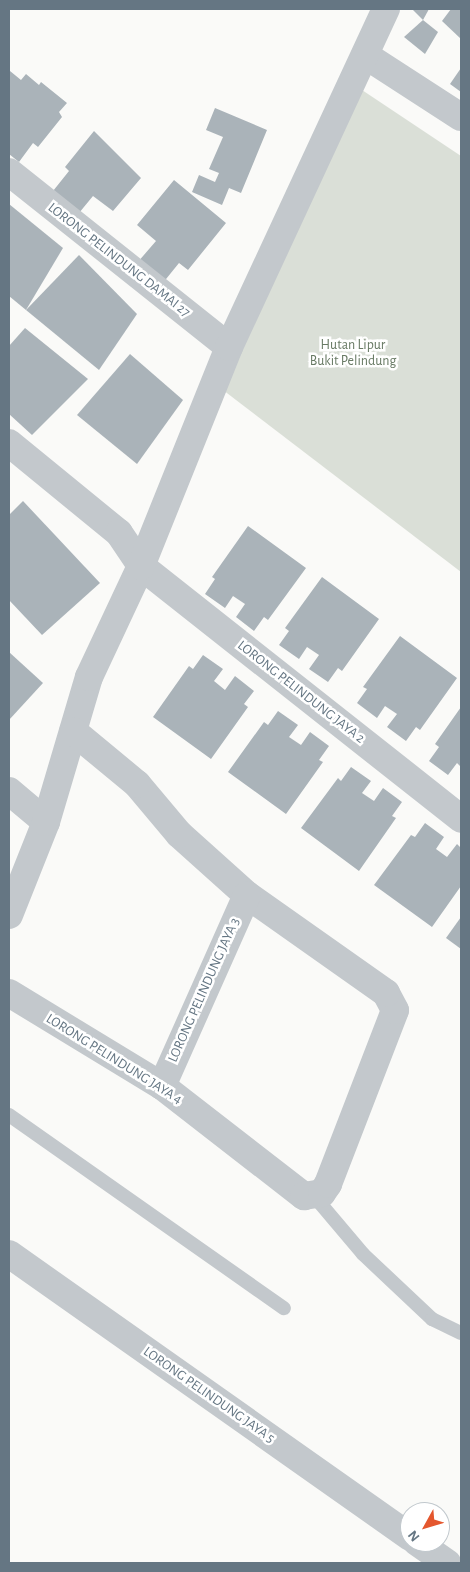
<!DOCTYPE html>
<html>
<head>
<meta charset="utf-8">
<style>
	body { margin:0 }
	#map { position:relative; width:470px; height:1572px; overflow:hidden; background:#fafaf8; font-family:"Alegreya Sans",sans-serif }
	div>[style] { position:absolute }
	.green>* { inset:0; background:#dadfd7 }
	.building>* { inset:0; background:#aab3b9 }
	.lane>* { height:14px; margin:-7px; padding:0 7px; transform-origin:7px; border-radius:7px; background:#c3c8cc }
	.street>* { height:28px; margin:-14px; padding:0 14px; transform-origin:14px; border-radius:14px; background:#c3c8cc }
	span { translate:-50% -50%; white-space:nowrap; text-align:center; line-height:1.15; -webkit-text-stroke:5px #fff; paint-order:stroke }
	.street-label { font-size:14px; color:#657683 }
	.park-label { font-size:14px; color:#687a64 }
	.frame { position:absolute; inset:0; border:10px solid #657683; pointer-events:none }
	.north { position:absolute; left:400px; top:1502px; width:50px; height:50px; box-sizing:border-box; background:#fff; border:1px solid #c1c8cd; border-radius:50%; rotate:231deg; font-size:14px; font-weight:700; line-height:20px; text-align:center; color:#657683 }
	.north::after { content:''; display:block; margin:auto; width:18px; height:22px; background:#e4572e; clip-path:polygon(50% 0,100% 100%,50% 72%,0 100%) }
</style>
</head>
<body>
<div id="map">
	<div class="green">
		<i style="clip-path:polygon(356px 86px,461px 156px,461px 572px,219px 387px)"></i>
	</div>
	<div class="building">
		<i style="clip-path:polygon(412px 9px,429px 9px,423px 20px)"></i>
		<i style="clip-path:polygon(451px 9px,461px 9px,461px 39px,442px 21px)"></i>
		<i style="clip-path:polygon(423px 20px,438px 32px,425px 54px,404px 37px)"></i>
		<i style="clip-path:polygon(461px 68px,461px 92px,450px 84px)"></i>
		<i style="clip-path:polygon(10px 71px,21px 80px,26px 74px,39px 85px,41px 82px,67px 103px,59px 112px,62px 117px,38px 147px,33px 143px,19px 162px,9px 154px)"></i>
		<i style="clip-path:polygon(215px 108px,267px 130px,241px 193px,229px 188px,222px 205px,192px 192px,199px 175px,215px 182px,219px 173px,209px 169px,223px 137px,206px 130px)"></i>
		<i style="clip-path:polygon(94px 131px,141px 178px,113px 211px,93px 196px,79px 213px,53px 191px,69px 171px,65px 167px)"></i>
		<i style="clip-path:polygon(174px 180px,226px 223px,188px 270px,179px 263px,162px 284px,137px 263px,156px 241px,137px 225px)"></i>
		<i style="clip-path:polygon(9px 204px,63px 248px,26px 310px,9px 296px)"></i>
		<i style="clip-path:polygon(79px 255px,137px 314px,99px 370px,26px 310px)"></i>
		<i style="clip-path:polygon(25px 328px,88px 379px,32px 435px,9px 414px,9px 346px)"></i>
		<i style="clip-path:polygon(130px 354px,183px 400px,137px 464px,77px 415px)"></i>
		<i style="clip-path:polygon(23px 501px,100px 583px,42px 635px,9px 600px,9px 515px)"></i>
		<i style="clip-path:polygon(248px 526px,306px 568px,268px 620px,264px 617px,254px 631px,236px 617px,245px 604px,233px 596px,225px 608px,205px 594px,215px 579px,212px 577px)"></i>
		<i style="clip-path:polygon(322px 577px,379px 619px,342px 671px,338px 668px,328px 682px,309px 669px,319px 655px,307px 647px,299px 659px,279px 645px,289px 631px,285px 628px)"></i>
		<i style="clip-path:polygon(400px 636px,457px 678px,420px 730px,416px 727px,406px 741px,387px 727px,397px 714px,385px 706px,377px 718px,357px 703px,367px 689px,363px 687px)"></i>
		<i style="clip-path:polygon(9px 652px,43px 683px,9px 720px)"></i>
		<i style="clip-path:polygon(203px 655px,223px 669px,214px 681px,225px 690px,235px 676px,254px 691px,244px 704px,248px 707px,211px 759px,153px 717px,189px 666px,193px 669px)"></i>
		<i style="clip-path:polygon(461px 707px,461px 767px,457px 763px,448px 775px,429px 761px,439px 747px,435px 744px)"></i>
		<i style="clip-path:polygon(278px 711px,298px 725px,289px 737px,301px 745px,310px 732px,329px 746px,319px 760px,323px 762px,286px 814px,228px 772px,264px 722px,268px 725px)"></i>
		<i style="clip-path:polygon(351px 767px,371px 781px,362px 793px,374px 801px,383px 788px,402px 802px,392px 816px,396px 818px,359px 871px,301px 828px,338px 778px,341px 781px)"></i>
		<i style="clip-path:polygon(425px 823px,444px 837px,436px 849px,447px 857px,457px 844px,461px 848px,461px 886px,432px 927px,374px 885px,411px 835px,415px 837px)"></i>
		<i style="clip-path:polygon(461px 917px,461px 949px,446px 938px)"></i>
	</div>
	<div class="lane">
		<i style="left:9px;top:1115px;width:336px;rotate:35.1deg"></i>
		<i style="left:314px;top:1196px;width:76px;rotate:49.8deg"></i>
		<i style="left:363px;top:1254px;width:95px;rotate:43.3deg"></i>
		<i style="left:432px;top:1319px;width:32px;rotate:26deg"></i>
	</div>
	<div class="street">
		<i style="left:365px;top:55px;width:114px;rotate:32.9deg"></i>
		<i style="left:9px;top:172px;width:281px;rotate:38.5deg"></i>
		<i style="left:9px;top:443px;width:142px;rotate:39.3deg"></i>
		<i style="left:119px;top:533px;width:40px;rotate:56deg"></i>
		<i style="left:141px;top:566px;width:408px;rotate:38.3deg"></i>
		<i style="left:9px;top:791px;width:48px;rotate:40deg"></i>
		<i style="left:9px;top:915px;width:100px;rotate:-68.3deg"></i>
		<i style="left:46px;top:822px;width:151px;rotate:-73.5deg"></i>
		<i style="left:89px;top:677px;width:123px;rotate:-64.9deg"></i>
		<i style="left:141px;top:566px;width:236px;rotate:-68.1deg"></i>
		<i style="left:229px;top:347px;width:373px;rotate:-65.1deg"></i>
		<i style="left:9px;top:993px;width:179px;rotate:31.3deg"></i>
		<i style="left:162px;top:1086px;width:180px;rotate:37.8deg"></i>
		<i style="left:304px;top:1196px;width:18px;rotate:-9deg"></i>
		<i style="left:322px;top:1193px;width:11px;rotate:-56deg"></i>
		<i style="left:328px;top:1184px;width:186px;rotate:-68.9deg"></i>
		<i style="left:395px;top:1010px;width:19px;rotate:-118deg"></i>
		<i style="left:386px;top:993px;width:170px;rotate:-144.8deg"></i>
		<i style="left:247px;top:895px;width:91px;rotate:-138.1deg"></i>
		<i style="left:179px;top:834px;width:65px;rotate:-130deg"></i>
		<i style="left:137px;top:784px;width:83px;rotate:-140.4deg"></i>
		<i style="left:162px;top:1086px;width:209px;rotate:-66deg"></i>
		<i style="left:9px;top:1254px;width:491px;rotate:35.2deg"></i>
		<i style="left:417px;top:1542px;width:37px;rotate:35deg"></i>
	</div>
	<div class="street-label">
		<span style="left:119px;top:260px;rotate:38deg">LORONG PELINDUNG DAMAI 27</span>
		<span style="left:301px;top:692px;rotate:38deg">LORONG PELINDUNG JAYA 2</span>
		<span style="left:204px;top:990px;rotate:-66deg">LORONG PELINDUNG JAYA 3</span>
		<span style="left:114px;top:1059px;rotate:32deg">LORONG PELINDUNG JAYA 4</span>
		<span style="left:209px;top:1395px;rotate:35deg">LORONG PELINDUNG JAYA 5</span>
	</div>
	<div class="park-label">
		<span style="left:353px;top:353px">Hutan Lipur<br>Bukit Pelindung</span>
	</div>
	<div class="frame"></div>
	<div class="north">N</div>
</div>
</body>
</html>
